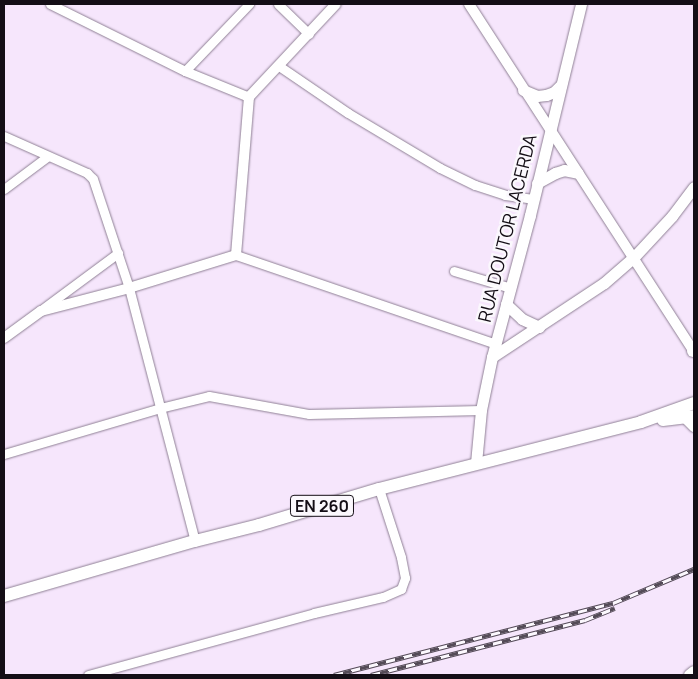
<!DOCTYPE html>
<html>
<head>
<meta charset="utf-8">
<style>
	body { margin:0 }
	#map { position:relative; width:698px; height:679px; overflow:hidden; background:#f6e6fc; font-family:Manrope,sans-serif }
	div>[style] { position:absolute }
	.roads { filter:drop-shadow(0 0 1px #8f8095) drop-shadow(0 0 1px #8f8095) }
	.minor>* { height:9px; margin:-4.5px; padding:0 4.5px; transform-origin:4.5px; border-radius:4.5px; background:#fff }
	.tertiary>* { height:10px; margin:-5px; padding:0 5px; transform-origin:5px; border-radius:5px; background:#fff }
	.secondary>* { height:11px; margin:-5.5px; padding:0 5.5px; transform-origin:5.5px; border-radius:5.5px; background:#fff }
	.primary>* { height:12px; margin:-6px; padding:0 6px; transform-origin:6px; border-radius:6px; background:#fff }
	.rail>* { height:5px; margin-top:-2.5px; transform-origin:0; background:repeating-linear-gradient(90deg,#fbf8fd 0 9px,#544b57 0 18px); box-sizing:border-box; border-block:1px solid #544b57 }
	span { translate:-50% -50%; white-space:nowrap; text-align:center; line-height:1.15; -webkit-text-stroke:5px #fbf8fd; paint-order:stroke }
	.shield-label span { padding:1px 4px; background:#fbf8fd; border:1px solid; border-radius:4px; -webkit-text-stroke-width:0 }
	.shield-label { font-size:16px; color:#140e16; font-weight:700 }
	.street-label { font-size:18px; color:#140e16 }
	.frame { position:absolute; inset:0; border:5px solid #140e16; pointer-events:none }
</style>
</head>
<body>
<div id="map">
	<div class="roads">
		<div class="minor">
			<i style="left:50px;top:4px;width:151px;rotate:26.4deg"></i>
			<i style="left:185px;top:71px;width:69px;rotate:22.1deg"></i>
			<i style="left:278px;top:4px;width:43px;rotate:44.1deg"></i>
			<i style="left:279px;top:66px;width:83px;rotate:34.3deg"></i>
			<i style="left:348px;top:113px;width:107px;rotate:30.9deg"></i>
			<i style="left:440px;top:168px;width:39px;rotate:26deg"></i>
			<i style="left:475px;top:185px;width:32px;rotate:18deg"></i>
			<i style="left:505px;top:195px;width:28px;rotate:8deg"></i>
			<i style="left:185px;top:71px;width:93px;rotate:-46.3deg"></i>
			<i style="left:4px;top:136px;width:91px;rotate:24deg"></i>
			<i style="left:87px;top:173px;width:8px;rotate:45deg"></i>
			<i style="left:93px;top:179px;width:115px;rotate:71.7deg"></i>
			<i style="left:129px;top:288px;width:261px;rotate:75.4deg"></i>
			<i style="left:4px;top:189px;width:54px;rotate:-36.7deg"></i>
			<i style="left:236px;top:255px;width:275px;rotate:18.9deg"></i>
			<i style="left:454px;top:271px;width:59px;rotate:16.6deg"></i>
			<i style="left:41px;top:310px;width:96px;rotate:-36.5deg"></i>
			<i style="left:4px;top:454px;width:163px;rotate:-16.4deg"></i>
			<i style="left:160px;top:408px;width:50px;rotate:-13.8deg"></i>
			<i style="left:209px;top:396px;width:102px;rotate:10.2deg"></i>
			<i style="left:309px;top:414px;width:172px;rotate:-1.3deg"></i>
			<i style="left:88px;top:675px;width:234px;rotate:-15.3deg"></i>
			<i style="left:314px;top:613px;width:71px;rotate:-13.1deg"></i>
			<i style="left:383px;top:597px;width:20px;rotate:-24deg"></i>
			<i style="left:401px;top:589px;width:12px;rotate:-70deg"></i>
			<i style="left:405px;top:578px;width:21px;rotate:-101deg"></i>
			<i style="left:401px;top:557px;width:71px;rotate:-107.9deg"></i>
		</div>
		<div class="tertiary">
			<i style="left:469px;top:4px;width:414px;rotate:57.1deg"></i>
			<i style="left:4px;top:338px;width:46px;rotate:-36.1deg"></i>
			<i style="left:41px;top:311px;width:91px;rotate:-14.6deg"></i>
			<i style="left:129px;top:288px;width:112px;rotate:-17.1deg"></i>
			<i style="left:236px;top:255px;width:159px;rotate:-85.3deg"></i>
			<i style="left:249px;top:97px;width:127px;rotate:-46.9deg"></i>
			<i style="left:685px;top:418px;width:13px;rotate:45deg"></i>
			<i style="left:689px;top:675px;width:6px;rotate:-39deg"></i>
		</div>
		<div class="secondary">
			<i style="left:523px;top:90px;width:15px;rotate:23deg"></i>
			<i style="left:537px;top:96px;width:9px;rotate:-6deg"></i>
			<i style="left:546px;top:95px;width:9px;rotate:-21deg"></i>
			<i style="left:554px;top:92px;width:10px;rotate:-45deg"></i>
			<i style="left:537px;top:183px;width:21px;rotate:-29deg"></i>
			<i style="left:555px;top:173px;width:9px;rotate:-18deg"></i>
			<i style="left:564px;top:170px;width:14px;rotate:12deg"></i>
			<i style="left:506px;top:304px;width:22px;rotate:43deg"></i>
			<i style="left:522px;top:319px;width:19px;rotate:25deg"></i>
			<i style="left:492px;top:357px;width:134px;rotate:-33.5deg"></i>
			<i style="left:604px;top:283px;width:40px;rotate:-41deg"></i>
			<i style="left:634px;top:257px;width:56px;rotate:-47.2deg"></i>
			<i style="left:672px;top:216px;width:36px;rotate:-53deg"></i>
			<i style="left:476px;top:463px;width:53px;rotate:-84.6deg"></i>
			<i style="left:481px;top:410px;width:54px;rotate:-78.3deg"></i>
			<i style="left:492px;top:357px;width:147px;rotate:-75deg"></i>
			<i style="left:530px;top:215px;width:217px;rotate:-76.4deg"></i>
		</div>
		<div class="primary">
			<i style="left:693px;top:351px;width:1px"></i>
			<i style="left:663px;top:420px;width:31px;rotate:-7deg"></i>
			<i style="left:4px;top:596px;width:199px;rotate:-16.1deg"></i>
			<i style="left:195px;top:541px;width:66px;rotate:-14deg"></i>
			<i style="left:259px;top:525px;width:125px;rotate:-16.7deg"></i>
			<i style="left:379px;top:489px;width:270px;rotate:-14.3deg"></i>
			<i style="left:641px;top:422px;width:56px;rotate:-19.7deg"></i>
		</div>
	</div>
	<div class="rail">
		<i style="left:334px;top:675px;width:288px;rotate:-14.5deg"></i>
		<i style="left:613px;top:603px;width:88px;rotate:-22.8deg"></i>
		<i style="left:371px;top:675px;width:221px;rotate:-14.4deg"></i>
		<i style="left:585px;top:620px;width:32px;rotate:-22deg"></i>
	</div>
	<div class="shield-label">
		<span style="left:322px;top:506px">EN 260</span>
	</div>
	<div class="street-label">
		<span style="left:507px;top:228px;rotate:-76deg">RUA DOUTOR LACERDA</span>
	</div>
	<div class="frame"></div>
</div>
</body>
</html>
